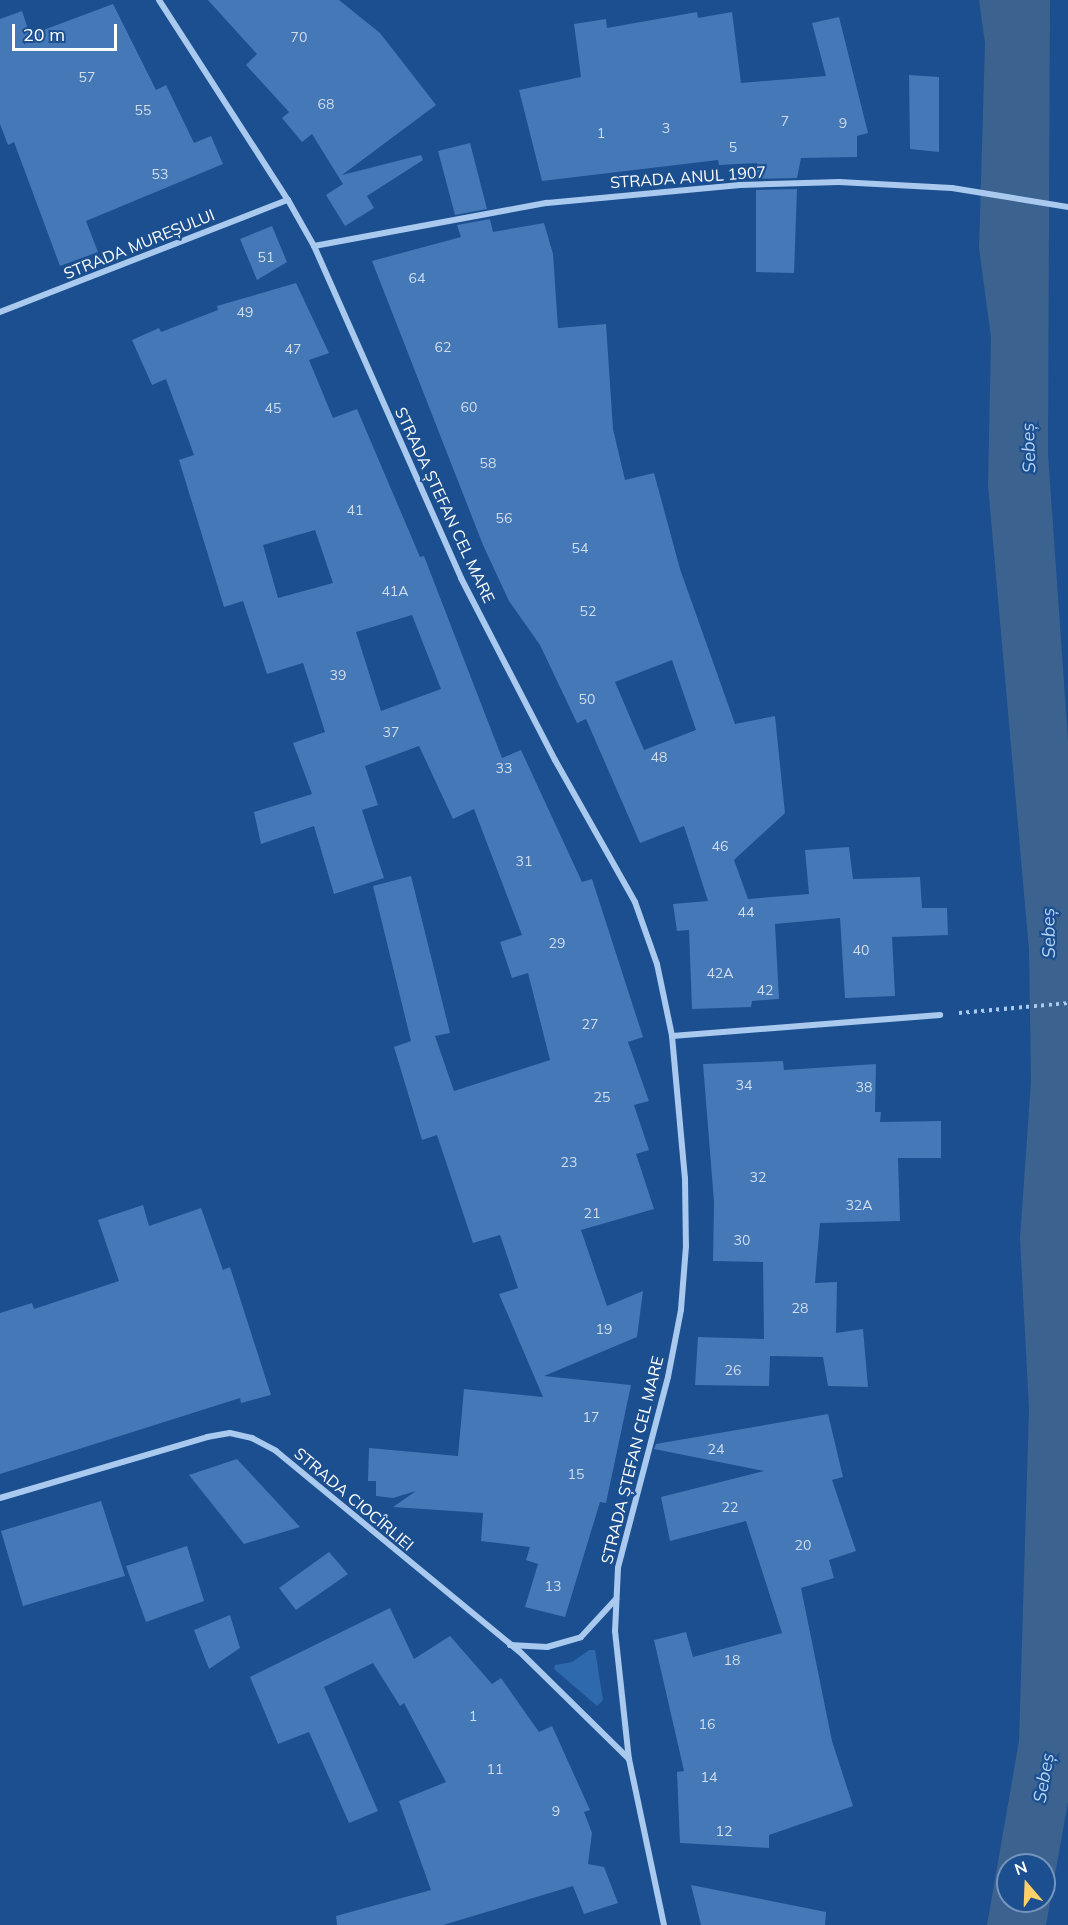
<!DOCTYPE html>
<html>
<head>
<meta charset="utf-8">
<style>
	body { margin:0 }
	#map { position:relative; width:1068px; height:1925px; overflow:hidden; background:#1b4f8f; font-family:Mulish,sans-serif }
	div>[style] { position:absolute }
	.green>* { inset:0; background:#2e69ad }
	.water>* { inset:0; background:#3c6290 }
	.building>* { inset:0; background:#4478b7 }
	.path>* { height:4px; margin-top:-2px; transform-origin:0; background:repeating-linear-gradient(90deg,#a9c9ee 0 3px,transparent 0 7.5px) }
	.minor>* { height:6px; margin:-3px; padding:0 3px; transform-origin:3px; border-radius:3px; background:#a9c9ee }
	span { translate:-50% -50%; white-space:nowrap; text-align:center; line-height:1.15; -webkit-text-stroke:4.5px #1b4f8f; paint-order:stroke }
	.number-label { font-size:14px; color:#d0dded }
	.number-label span { -webkit-text-stroke-width:0 }
	.street-label { font-size:16px; color:#fff }
	.water-label { font-size:18px; color:#b5d3f5; font-style:italic }
	.north { position:absolute; left:996px; top:1853px; width:60px; height:60px; box-sizing:border-box; background:#1b4f8f; border:2px solid #7695bc; border-radius:50%; rotate:341deg; font-size:16px; font-weight:700; line-height:24px; text-align:center; color:#fff }
	.north::after { content:''; display:block; margin:auto; width:21px; height:27px; background:#ffd166; clip-path:polygon(50% 0,100% 100%,50% 72%,0 100%) }
	.scale { position:absolute; left:12px; top:24px; width:105px; height:27px; box-sizing:border-box; border:3px solid #fff; border-top:0; padding-left:8px; font-size:18px; line-height:21px; white-space:nowrap; color:#fff; -webkit-text-stroke:4px #1b4f8f; paint-order:stroke }
</style>
</head>
<body>
<div id="map">
	<div class="green">
		<i style="clip-path:polygon(589px 1650px,595px 1650px,603px 1700px,597px 1706px,554px 1669px,555px 1665px,572px 1662px)"></i>
	</div>
	<div class="water">
		<i style="clip-path:polygon(evenodd,979px 0,1050px 0,1048px 454px,1068px 740px,1068px 1802px,1046px 1925px,987px 1925px,1019px 1741px,1029px 1409px,1020px 1238px,1031px 1081px,1029px 950px,988px 485px,991px 337px,979px 248px,985px 43px,979px 0,1008px 1865px,1044px 1865px,1044px 1901px,1008px 1901px,1008px 1865px)"></i>
	</div>
	<div class="building">
		<i style="clip-path:polygon(208px 0,339px 0,380px 33px,436px 105px,342px 175px,421px 155px,423px 160px,367px 196px,374px 208px,345px 226px,326px 195px,343px 184px,312px 134px,302px 142px,282px 118px,289px 112px,246px 65px,257px 54px)"></i>
		<i style="clip-path:polygon(113px 4px,156px 90px,166px 85px,194px 143px,211px 136px,223px 164px,86px 221px,98px 252px,60px 266px,14px 142px,8px 145px,0 124px,0 19px,22px 11px,30px 35px)"></i>
		<i style="clip-path:polygon(697px 12px,698px 18px,732px 12px,741px 83px,826px 76px,812px 23px,839px 17px,868px 133px,857px 136px,857px 157px,801px 158px,797px 178px,756px 179px,757px 163px,719px 165px,718px 160px,542px 181px,519px 90px,581px 77px,574px 24px,606px 19px,607px 28px)"></i>
		<i style="clip-path:polygon(909px 75px,939px 77px,939px 152px,910px 149px)"></i>
		<i style="clip-path:polygon(470px 143px,487px 209px,455px 215px,438px 151px)"></i>
		<i style="clip-path:polygon(797px 189px,794px 273px,756px 272px,756px 190px)"></i>
		<i style="clip-path:polygon(evenodd,490px 219px,493px 232px,544px 223px,553px 254px,558px 328px,606px 324px,613px 429px,625px 480px,654px 473px,680px 569px,735px 724px,775px 716px,785px 813px,734px 860px,748px 899px,809px 894px,805px 850px,849px 847px,853px 879px,920px 877px,922px 908px,947px 908px,948px 935px,892px 937px,895px 996px,845px 998px,840px 918px,775px 924px,779px 999px,752px 1001px,751px 1007px,692px 1009px,689px 930px,677px 931px,673px 904px,708px 901px,684px 826px,640px 843px,586px 719px,577px 723px,540px 645px,509px 601px,483px 545px,372px 261px,461px 237px,457px 225px,490px 219px,672px 660px,696px 730px,644px 750px,615px 682px,672px 660px)"></i>
		<i style="clip-path:polygon(272px 226px,287px 262px,257px 280px,240px 239px)"></i>
		<i style="clip-path:polygon(evenodd,296px 283px,329px 353px,309px 360px,333px 418px,357px 409px,420px 557px,424px 556px,502px 758px,521px 750px,582px 882px,592px 879px,643px 1037px,628px 1042px,649px 1101px,634px 1105px,649px 1150px,636px 1154px,654px 1209px,581px 1230px,607px 1306px,643px 1291px,637px 1337px,544px 1376px,631px 1385px,606px 1503px,600px 1502px,565px 1617px,525px 1607px,538px 1564px,526px 1560px,530px 1547px,481px 1541px,483px 1513px,393px 1507px,416px 1491px,393px 1498px,376px 1496px,376px 1481px,368px 1481px,369px 1448px,458px 1456px,464px 1389px,543px 1397px,499px 1294px,518px 1288px,500px 1235px,473px 1243px,437px 1135px,422px 1140px,394px 1047px,411px 1041px,373px 886px,411px 876px,450px 1033px,435px 1036px,454px 1091px,550px 1060px,528px 973px,512px 978px,500px 942px,522px 935px,474px 809px,453px 819px,419px 746px,365px 766px,378px 805px,362px 810px,384px 878px,334px 894px,314px 826px,261px 844px,254px 812px,312px 794px,293px 743px,325px 732px,303px 663px,267px 674px,243px 601px,224px 607px,179px 460px,194px 455px,166px 379px,152px 385px,132px 340px,159px 328px,161px 332px,218px 310px,217px 306px,296px 283px,315px 530px,333px 583px,278px 598px,263px 545px,315px 530px,296px 283px,412px 615px,441px 689px,381px 711px,356px 632px,412px 615px)"></i>
		<i style="clip-path:polygon(783px 1061px,784px 1070px,876px 1064px,875px 1112px,881px 1112px,880px 1122px,941px 1121px,941px 1158px,898px 1158px,900px 1221px,820px 1223px,815px 1283px,837px 1282px,836px 1333px,863px 1329px,868px 1387px,828px 1386px,823px 1357px,770px 1356px,769px 1386px,695px 1385px,698px 1337px,764px 1339px,763px 1262px,713px 1261px,714px 1202px,703px 1064px)"></i>
		<i style="clip-path:polygon(143px 1205px,149px 1226px,201px 1208px,223px 1270px,230px 1267px,271px 1395px,241px 1403px,240px 1398px,0 1474px,0 1313px,32px 1303px,34px 1309px,119px 1281px,98px 1220px)"></i>
		<i style="clip-path:polygon(828px 1414px,843px 1477px,832px 1480px,856px 1551px,829px 1560px,834px 1578px,801px 1588px,832px 1741px,853px 1806px,769px 1835px,769px 1848px,680px 1843px,677px 1772px,684px 1771px,654px 1640px,686px 1632px,693px 1657px,782px 1633px,746px 1521px,670px 1541px,661px 1497px,764px 1471px,654px 1449px,656px 1444px)"></i>
		<i style="clip-path:polygon(237px 1459px,300px 1527px,244px 1544px,189px 1475px)"></i>
		<i style="clip-path:polygon(101px 1501px,125px 1576px,23px 1606px,1px 1531px)"></i>
		<i style="clip-path:polygon(187px 1546px,204px 1601px,146px 1622px,126px 1566px)"></i>
		<i style="clip-path:polygon(329px 1552px,348px 1574px,296px 1610px,279px 1588px)"></i>
		<i style="clip-path:polygon(390px 1608px,414px 1659px,450px 1636px,492px 1684px,501px 1678px,539px 1732px,552px 1726px,590px 1810px,584px 1812px,592px 1833px,588px 1864px,604px 1867px,618px 1903px,584px 1914px,573px 1886px,443px 1925px,337px 1925px,336px 1916px,431px 1890px,399px 1801px,446px 1782px,404px 1703px,400px 1706px,373px 1663px,324px 1687px,378px 1811px,349px 1823px,309px 1732px,278px 1744px,250px 1677px)"></i>
		<i style="clip-path:polygon(230px 1615px,240px 1648px,209px 1669px,194px 1630px)"></i>
		<i style="clip-path:polygon(691px 1885px,826px 1912px,825px 1925px,701px 1925px)"></i>
	</div>
	<div class="path">
		<i style="left:959px;top:1013px;width:109px;rotate:-5.2deg"></i>
	</div>
	<div class="minor">
		<i style="left:159px;top:0;width:238px;rotate:57.2deg"></i>
		<i style="left:288px;top:200px;width:53px;rotate:60.5deg"></i>
		<i style="left:314px;top:246px;width:363px;rotate:66.1deg"></i>
		<i style="left:461px;top:578px;width:205px;rotate:62.7deg"></i>
		<i style="left:555px;top:760px;width:163px;rotate:60.6deg"></i>
		<i style="left:635px;top:902px;width:66px;rotate:70.5deg"></i>
		<i style="left:657px;top:964px;width:74px;rotate:78.2deg"></i>
		<i style="left:672px;top:1036px;width:143px;rotate:84.8deg"></i>
		<i style="left:685px;top:1178px;width:68px;rotate:89.2deg"></i>
		<i style="left:686px;top:1246px;width:64px;rotate:94.5deg"></i>
		<i style="left:681px;top:1310px;width:68px;rotate:101deg"></i>
		<i style="left:668px;top:1377px;width:197px;rotate:104.7deg"></i>
		<i style="left:618px;top:1568px;width:63px;rotate:92.7deg"></i>
		<i style="left:615px;top:1631px;width:129px;rotate:83.8deg"></i>
		<i style="left:629px;top:1759px;width:170px;rotate:78.1deg"></i>
		<i style="left:314px;top:246px;width:237px;rotate:-10.5deg"></i>
		<i style="left:547px;top:203px;width:194px;rotate:-5.3deg"></i>
		<i style="left:740px;top:185px;width:99px;rotate:-1.7deg"></i>
		<i style="left:839px;top:182px;width:113px;rotate:3deg"></i>
		<i style="left:952px;top:188px;width:118px;rotate:9.3deg"></i>
		<i style="left:0;top:312px;width:309px;rotate:-21.3deg"></i>
		<i style="left:672px;top:1036px;width:269px;rotate:-4.5deg"></i>
		<i style="left:0;top:1498px;width:216px;rotate:-16.4deg"></i>
		<i style="left:207px;top:1437px;width:23px;rotate:-10deg"></i>
		<i style="left:230px;top:1433px;width:23px;rotate:13deg"></i>
		<i style="left:252px;top:1438px;width:27px;rotate:28deg"></i>
		<i style="left:276px;top:1451px;width:315px;rotate:39.5deg"></i>
		<i style="left:519px;top:1651px;width:154px;rotate:44.5deg"></i>
		<i style="left:510px;top:1645px;width:37px;rotate:3deg"></i>
		<i style="left:547px;top:1647px;width:35px;rotate:-16deg"></i>
		<i style="left:581px;top:1637px;width:52px;rotate:-47.4deg"></i>
	</div>
	<div class="number-label">
		<span style="left:299px;top:37px">70</span>
		<span style="left:87px;top:77px">57</span>
		<span style="left:326px;top:104px">68</span>
		<span style="left:143px;top:110px">55</span>
		<span style="left:785px;top:121px">7</span>
		<span style="left:843px;top:123px">9</span>
		<span style="left:666px;top:128px">3</span>
		<span style="left:601px;top:133px">1</span>
		<span style="left:733px;top:147px">5</span>
		<span style="left:160px;top:174px">53</span>
		<span style="left:266px;top:257px">51</span>
		<span style="left:417px;top:278px">64</span>
		<span style="left:245px;top:312px">49</span>
		<span style="left:443px;top:347px">62</span>
		<span style="left:293px;top:349px">47</span>
		<span style="left:469px;top:407px">60</span>
		<span style="left:273px;top:408px">45</span>
		<span style="left:488px;top:463px">58</span>
		<span style="left:355px;top:510px">41</span>
		<span style="left:504px;top:518px">56</span>
		<span style="left:580px;top:548px">54</span>
		<span style="left:395px;top:591px">41A</span>
		<span style="left:588px;top:611px">52</span>
		<span style="left:338px;top:675px">39</span>
		<span style="left:587px;top:699px">50</span>
		<span style="left:391px;top:732px">37</span>
		<span style="left:659px;top:757px">48</span>
		<span style="left:504px;top:768px">33</span>
		<span style="left:720px;top:846px">46</span>
		<span style="left:524px;top:861px">31</span>
		<span style="left:746px;top:912px">44</span>
		<span style="left:557px;top:943px">29</span>
		<span style="left:861px;top:950px">40</span>
		<span style="left:720px;top:973px">42A</span>
		<span style="left:765px;top:990px">42</span>
		<span style="left:590px;top:1024px">27</span>
		<span style="left:744px;top:1085px">34</span>
		<span style="left:864px;top:1087px">38</span>
		<span style="left:602px;top:1097px">25</span>
		<span style="left:569px;top:1162px">23</span>
		<span style="left:758px;top:1177px">32</span>
		<span style="left:859px;top:1205px">32A</span>
		<span style="left:592px;top:1213px">21</span>
		<span style="left:742px;top:1240px">30</span>
		<span style="left:800px;top:1308px">28</span>
		<span style="left:604px;top:1329px">19</span>
		<span style="left:733px;top:1370px">26</span>
		<span style="left:591px;top:1417px">17</span>
		<span style="left:716px;top:1449px">24</span>
		<span style="left:576px;top:1474px">15</span>
		<span style="left:730px;top:1507px">22</span>
		<span style="left:803px;top:1545px">20</span>
		<span style="left:553px;top:1586px">13</span>
		<span style="left:732px;top:1660px">18</span>
		<span style="left:473px;top:1716px">1</span>
		<span style="left:707px;top:1724px">16</span>
		<span style="left:495px;top:1769px">11</span>
		<span style="left:709px;top:1777px">14</span>
		<span style="left:556px;top:1811px">9</span>
		<span style="left:724px;top:1831px">12</span>
	</div>
	<div class="street-label">
		<span style="left:688px;top:177px;rotate:-4deg">STRADA ANUL 1907</span>
		<span style="left:139px;top:244px;rotate:-22deg">STRADA MUREȘULUI</span>
		<span style="left:445px;top:505px;rotate:65deg">STRADA ȘTEFAN CEL MARE</span>
		<span style="left:632px;top:1460px;rotate:-76deg">STRADA ȘTEFAN CEL MARE</span>
		<span style="left:354px;top:1499px;rotate:40deg">STRADA CIOCÎRLIEI</span>
	</div>
	<div class="water-label">
		<span style="left:1029px;top:448px;rotate:-92deg">Sebeș</span>
		<span style="left:1049px;top:933px;rotate:-91deg">Sebeș</span>
		<span style="left:1044px;top:1778px;rotate:-80deg">Sebeș</span>
	</div>
	<div class="north">N</div>
	<div class="scale">20 m</div>
</div>
</body>
</html>
